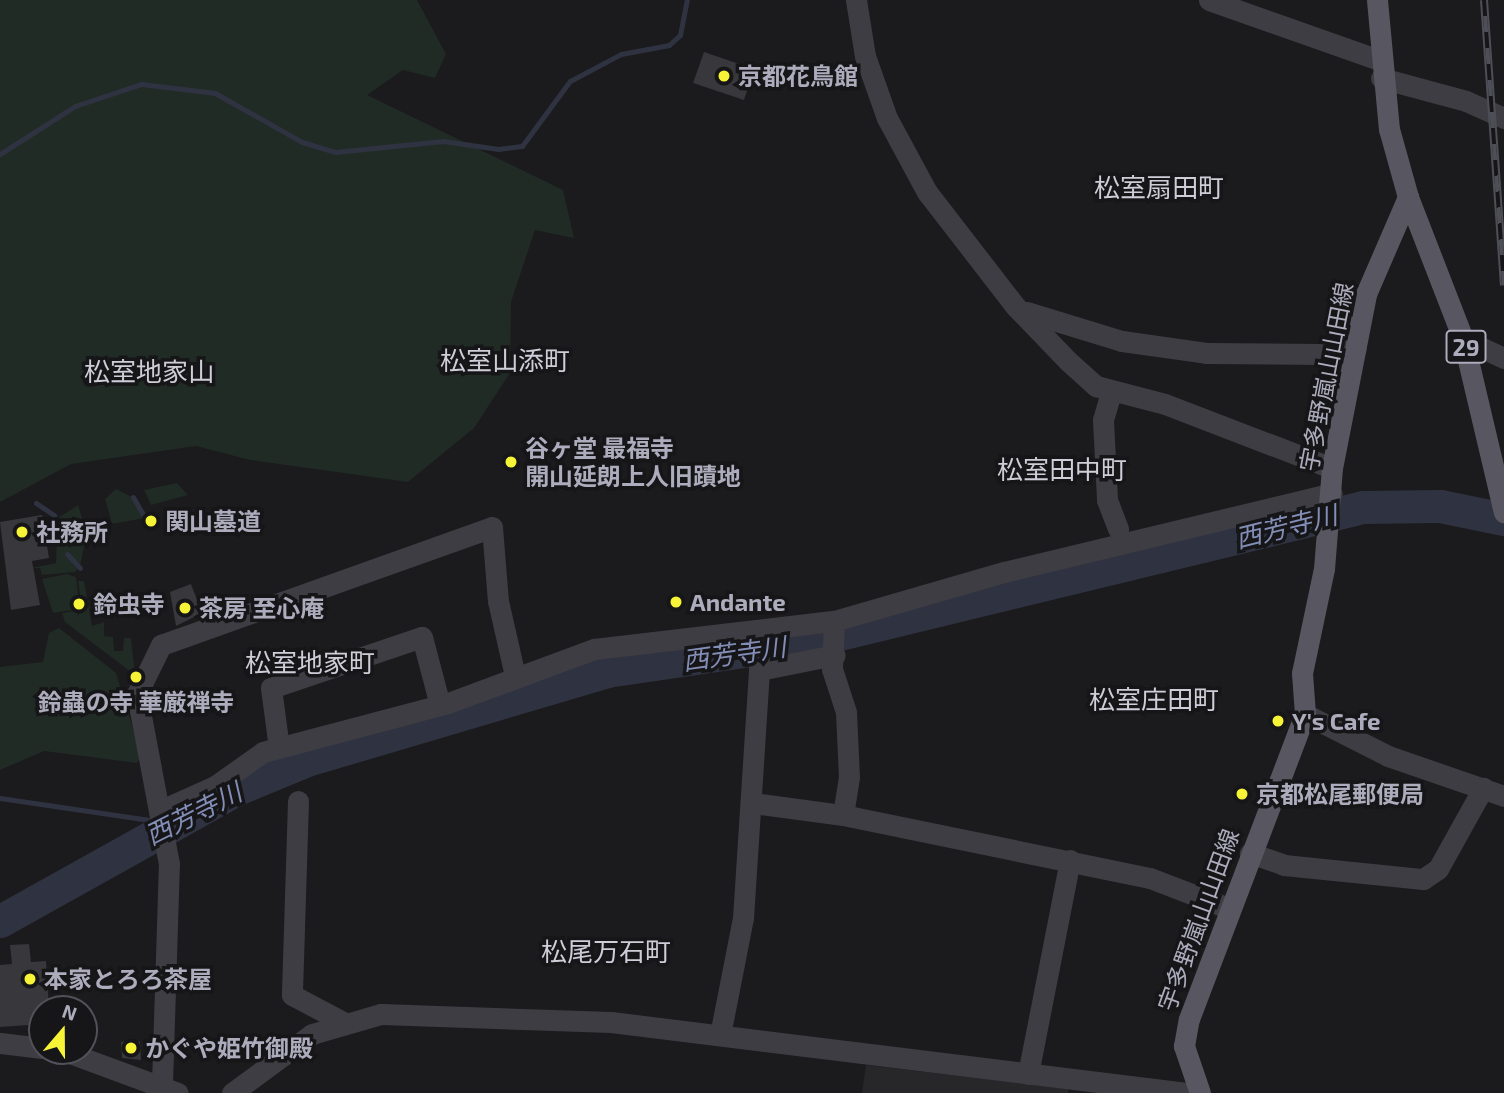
<!DOCTYPE html>
<html>
<head>
<meta charset="utf-8">
<style>
	body { margin:0 }
	#map { position:relative; width:1504px; height:1093px; overflow:hidden; background:#1b1a1c; font-family:"Exo 2","Noto Sans JP",sans-serif }
	div>[style] { position:absolute }
	.built>* { inset:0; background:#272629 }
	.green>* { inset:0; background:#212b25 }
	.stream>* { height:5px; margin:-2.5px; padding:0 2.5px; transform-origin:2.5px; border-radius:2.5px; background:#2f3341 }
	.river>* { height:33px; margin:-16.5px; padding:0 16.5px; transform-origin:16.5px; border-radius:16.5px; background:#2f3341 }
	.building>* { inset:0; background:#38373b }
	.minor>* { height:21px; margin:-10.5px; padding:0 10.5px; transform-origin:10.5px; border-radius:10.5px; background:#3e3d43 }
	.major>* { height:21px; margin:-10.5px; padding:0 10.5px; transform-origin:10.5px; border-radius:10.5px; background:#585761 }
	.rail>* { height:8px; margin-top:-4px; transform-origin:0; background:repeating-linear-gradient(90deg,#161517 0 16px,#4e4e57 0 32px); box-sizing:border-box; border-block:2px solid #4e4e57 }
	.dots>* { width:19px; height:19px; translate:-50% -50%; box-sizing:border-box; border:4px solid #161517; border-radius:50% }
	span { translate:-50% -50%; white-space:nowrap; text-align:center; line-height:1.15; -webkit-text-stroke:7px #161517; paint-order:stroke }
	.shield-label span { padding:2px 5px; background:#161517; border:2px solid; border-radius:5px; -webkit-text-stroke-width:0 }
	.shield-label { font-size:23px; color:#acacbc; font-weight:700 }
	.poi-label { font-size:24px; color:#acacbc; font-weight:700 }
	.left { translate:0 -50%; text-align:left }
	.street-label { font-size:24px; color:#acacbc }
	.neighbourhood-label { font-size:26px; color:#cecdd8 }
	.water-label { font-size:26px; color:#838eb7; font-style:italic }
	.north { position:absolute; left:28px; top:995px; width:70px; height:70px; box-sizing:border-box; background:#161517; border:2px solid #525159; border-radius:50%; rotate:20deg; font-size:19px; font-weight:700; line-height:28px; text-align:center; color:#acacbc }
	.north::after { content:''; display:block; margin:auto; width:24px; height:32px; background:#f7f337; clip-path:polygon(50% 0,100% 100%,50% 72%,0 100%) }
</style>
</head>
<body>
<div id="map">
	<div class="built">
		<i style="clip-path:polygon(866px 1065px,1068px 1089px,1068px 1093px,862px 1093px)"></i>
	</div>
	<div class="green">
		<i style="clip-path:polygon(0 0,417px 0,446px 54px,435px 78px,403px 70px,367px 95px,563px 190px,574px 238px,535px 230px,511px 302px,510px 373px,474px 428px,408px 482px,250px 460px,196px 446px,71px 464px,0 502px)"></i>
		<i style="clip-path:polygon(177px 483px,188px 495px,151px 505px,144px 490px)"></i>
		<i style="clip-path:polygon(116px 489px,132px 497px,145px 518px,112px 524px,105px 499px)"></i>
		<i style="clip-path:polygon(78px 505px,87px 533px,80px 566px,75px 572px,42px 575px,40px 568px,32px 568px,56px 563px,57px 539px,49px 524px)"></i>
		<i style="clip-path:polygon(67px 574px,76px 577px,80px 609px,53px 613px,42px 579px)"></i>
		<i style="clip-path:polygon(78px 581px,84px 581px,92px 626px,104px 622px,104px 636px,113px 637px,114px 651px,123px 651px,124px 638px,131px 638px,135px 675px,65px 622px,62px 613px,79px 610px,77px 617px,82px 608px)"></i>
		<i style="clip-path:polygon(59px 628px,116px 673px,141px 755px,137px 763px,44px 751px,0 770px,0 667px,43px 662px,49px 633px)"></i>
	</div>
	<div class="stream">
		<i style="left:0;top:154px;width:89px;rotate:-32.6deg"></i>
		<i style="left:75px;top:106px;width:70px;rotate:-18.4deg"></i>
		<i style="left:141px;top:84px;width:75px;rotate:6.9deg"></i>
		<i style="left:215px;top:93px;width:100px;rotate:29.4deg"></i>
		<i style="left:302px;top:142px;width:34px;rotate:17deg"></i>
		<i style="left:335px;top:152px;width:109px;rotate:-5.8deg"></i>
		<i style="left:443px;top:141px;width:56px;rotate:8.3deg"></i>
		<i style="left:498px;top:149px;width:24px;rotate:-7deg"></i>
		<i style="left:522px;top:146px;width:81px;rotate:-53.6deg"></i>
		<i style="left:570px;top:81px;width:58px;rotate:-27.9deg"></i>
		<i style="left:621px;top:54px;width:49px;rotate:-10.6deg"></i>
		<i style="left:669px;top:45px;width:15px;rotate:-42deg"></i>
		<i style="left:680px;top:35px;width:36px;rotate:-79deg"></i>
		<i style="left:133px;top:497px;width:30px;rotate:60deg"></i>
		<i style="left:36px;top:503px;width:22px;rotate:34deg"></i>
		<i style="left:67px;top:554px;width:19px;rotate:47deg"></i>
		<i style="left:0;top:798px;width:158px;rotate:8.4deg"></i>
	</div>
	<div class="river">
		<i style="left:0;top:921px;width:271px;rotate:-29.1deg"></i>
		<i style="left:237px;top:789px;width:76px;rotate:-22.5deg"></i>
		<i style="left:307px;top:760px;width:313px;rotate:-16.5deg"></i>
		<i style="left:607px;top:671px;width:202px;rotate:-8.3deg"></i>
		<i style="left:807px;top:642px;width:572px;rotate:-13.65deg"></i>
		<i style="left:1363px;top:507px;width:77px;rotate:-0.7deg"></i>
		<i style="left:1440px;top:506px;width:65px;rotate:11.5deg"></i>
	</div>
	<div class="building">
		<i style="clip-path:polygon(704px 52px,754px 69px,744px 100px,693px 83px)"></i>
		<i style="clip-path:polygon(42px 515px,49px 558px,32px 561px,40px 605px,11px 610px,0 522px)"></i>
		<i style="clip-path:polygon(191px 584px,202px 613px,176px 626px,170px 592px)"></i>
		<i style="clip-path:polygon(29px 944px,31px 962px,46px 961px,49px 1009px,42px 1009px,42px 1024px,0 1027px,0 965px,12px 964px,10px 945px)"></i>
		<i style="clip-path:polygon(131px 1040px,140px 1042px,141px 1060px,122px 1058px,121px 1042px)"></i>
	</div>
	<div class="minor">
		<i style="left:856px;top:0;width:57px;rotate:80.9deg"></i>
		<i style="left:865px;top:56px;width:66px;rotate:70.5deg"></i>
		<i style="left:887px;top:118px;width:84px;rotate:61.6deg"></i>
		<i style="left:927px;top:192px;width:145px;rotate:52.3deg"></i>
		<i style="left:1016px;top:307px;width:75px;rotate:46.1deg"></i>
		<i style="left:1068px;top:361px;width:38px;rotate:42deg"></i>
		<i style="left:1096px;top:386px;width:71px;rotate:14.6deg"></i>
		<i style="left:1165px;top:404px;width:179px;rotate:21deg"></i>
		<i style="left:1209px;top:0;width:180px;rotate:19.4deg"></i>
		<i style="left:1381px;top:78px;width:88px;rotate:15.1deg"></i>
		<i style="left:1466px;top:101px;width:42px;rotate:24.1deg"></i>
		<i style="left:1027px;top:312px;width:99px;rotate:17deg"></i>
		<i style="left:1122px;top:341px;width:85px;rotate:8.1deg"></i>
		<i style="left:1206px;top:353px;width:115px;rotate:0.5deg"></i>
		<i style="left:1321px;top:354px;width:35px;rotate:-8deg"></i>
		<i style="left:1463px;top:339px;width:45px;rotate:24.9deg"></i>
		<i style="left:1111px;top:392px;width:29px;rotate:106deg"></i>
		<i style="left:1103px;top:420px;width:80px;rotate:87.1deg"></i>
		<i style="left:1107px;top:500px;width:31px;rotate:69deg"></i>
		<i style="left:834px;top:621px;width:48px;rotate:92.4deg"></i>
		<i style="left:832px;top:669px;width:45px;rotate:72deg"></i>
		<i style="left:846px;top:712px;width:65px;rotate:87.4deg"></i>
		<i style="left:849px;top:777px;width:38px;rotate:99deg"></i>
		<i style="left:843px;top:815px;width:313px;rotate:11.6deg"></i>
		<i style="left:1150px;top:878px;width:84px;rotate:21deg"></i>
		<i style="left:1305px;top:714px;width:93px;rotate:26.8deg"></i>
		<i style="left:1388px;top:756px;width:123px;rotate:19deg"></i>
		<i style="left:279px;top:748px;width:61px;rotate:-97.6deg"></i>
		<i style="left:271px;top:688px;width:159px;rotate:-18.7deg"></i>
		<i style="left:422px;top:637px;width:70px;rotate:75.2deg"></i>
		<i style="left:298px;top:801px;width:194px;rotate:91.8deg"></i>
		<i style="left:292px;top:995px;width:60px;rotate:27.8deg"></i>
		<i style="left:753px;top:803px;width:91px;rotate:7.6deg"></i>
		<i style="left:159px;top:811px;width:61px;rotate:-24.1deg"></i>
		<i style="left:215px;top:786px;width:59px;rotate:-35.3deg"></i>
		<i style="left:263px;top:752px;width:191px;rotate:-14.8deg"></i>
		<i style="left:448px;top:703px;width:156px;rotate:-20.3deg"></i>
		<i style="left:594px;top:649px;width:242px;rotate:-6.7deg"></i>
		<i style="left:834px;top:621px;width:177px;rotate:-16.1deg"></i>
		<i style="left:1004px;top:572px;width:337px;rotate:-13.5deg"></i>
		<i style="left:1250px;top:853px;width:36px;rotate:19deg"></i>
		<i style="left:1284px;top:865px;width:140px;rotate:5.8deg"></i>
		<i style="left:1423px;top:879px;width:18px;rotate:-34deg"></i>
		<i style="left:1438px;top:869px;width:93px;rotate:-60.9deg"></i>
		<i style="left:720px;top:1035px;width:119px;rotate:-78.9deg"></i>
		<i style="left:743px;top:918px;width:249px;rotate:-86.3deg"></i>
		<i style="left:759px;top:670px;width:77px;rotate:-11.2deg"></i>
		<i style="left:0;top:1043px;width:42px;rotate:6.8deg"></i>
		<i style="left:64px;top:1051px;width:121px;rotate:20.2deg"></i>
		<i style="left:1028px;top:1074px;width:218px;rotate:-78.9deg"></i>
		<i style="left:162px;top:1084px;width:220px;rotate:-88.2deg"></i>
		<i style="left:169px;top:864px;width:173px;rotate:-100.7deg"></i>
		<i style="left:137px;top:694px;width:55px;rotate:-63.9deg"></i>
		<i style="left:161px;top:645px;width:351px;rotate:-19.6deg"></i>
		<i style="left:492px;top:527px;width:74px;rotate:85.4deg"></i>
		<i style="left:498px;top:601px;width:77px;rotate:77.2deg"></i>
		<i style="left:232px;top:1093px;width:99px;rotate:-36.4deg"></i>
		<i style="left:312px;top:1034px;width:72px;rotate:-16.2deg"></i>
		<i style="left:381px;top:1014px;width:230px;rotate:2deg"></i>
		<i style="left:611px;top:1022px;width:580px;rotate:7.03deg"></i>
	</div>
	<div class="major">
		<i style="left:1377px;top:0;width:130px;rotate:84.7deg"></i>
		<i style="left:1389px;top:129px;width:71px;rotate:74.4deg"></i>
		<i style="left:1408px;top:197px;width:152px;rotate:68.8deg"></i>
		<i style="left:1463px;top:339px;width:178px;rotate:76.7deg"></i>
		<i style="left:1200px;top:1093px;width:50px;rotate:-108.8deg"></i>
		<i style="left:1184px;top:1046px;width:27px;rotate:-80deg"></i>
		<i style="left:1189px;top:1019px;width:326px;rotate:-69.2deg"></i>
		<i style="left:1305px;top:714px;width:41px;rotate:-94.2deg"></i>
		<i style="left:1302px;top:673px;width:106px;rotate:-78.1deg"></i>
		<i style="left:1324px;top:569px;width:101px;rotate:-85.5deg"></i>
		<i style="left:1332px;top:468px;width:177px;rotate:-78.9deg"></i>
		<i style="left:1366px;top:294px;width:106px;rotate:-66.6deg"></i>
	</div>
	<div class="rail">
		<i style="left:1484px;top:0;width:286px;rotate:86deg"></i>
	</div>
	<div class="dots">
		<i style="left:724px;top:76px;background:#f7f337"></i>
		<i style="left:511px;top:462px;background:#f7f337"></i>
		<i style="left:151px;top:521px;background:#f7f337"></i>
		<i style="left:22px;top:532px;background:#f7f337"></i>
		<i style="left:676px;top:602px;background:#f7f337"></i>
		<i style="left:79px;top:604px;background:#f7f337"></i>
		<i style="left:185px;top:608px;background:#f7f337"></i>
		<i style="left:136px;top:677px;background:#f7f337"></i>
		<i style="left:1278px;top:721px;background:#f7f337"></i>
		<i style="left:1242px;top:794px;background:#f7f337"></i>
		<i style="left:30px;top:979px;background:#f7f337"></i>
		<i style="left:131px;top:1048px;background:#f7f337"></i>
	</div>
	<div class="shield-label">
		<span style="left:1466px;top:347px">29</span>
	</div>
	<div class="poi-label">
		<span class="left" style="left:738px;top:76px">京都花鳥館</span>
		<span class="left" style="left:525px;top:462px">谷ヶ堂 最福寺<br>開山延朗上人旧蹟地</span>
		<span class="left" style="left:165px;top:521px">関山墓道</span>
		<span class="left" style="left:36px;top:532px">社務所</span>
		<span class="left" style="left:690px;top:602px">Andante</span>
		<span class="left" style="left:93px;top:604px">鈴虫寺</span>
		<span class="left" style="left:199px;top:608px">茶房 至心庵</span>
		<span style="left:136px;top:702px">鈴蟲の寺 華厳禅寺</span>
		<span class="left" style="left:1292px;top:721px">Y's Cafe</span>
		<span class="left" style="left:1256px;top:794px">京都松尾郵便局</span>
		<span class="left" style="left:44px;top:979px">本家とろろ茶屋</span>
		<span class="left" style="left:145px;top:1048px">かぐや姫竹御殿</span>
	</div>
	<div class="street-label">
		<span style="left:1326px;top:377px;rotate:-79deg">宇多野嵐山山田線</span>
		<span style="left:1198px;top:920px;rotate:-70deg">宇多野嵐山山田線</span>
	</div>
	<div class="neighbourhood-label">
		<span style="left:1159px;top:187px">松室扇田町</span>
		<span style="left:505px;top:360px">松室山添町</span>
		<span style="left:149px;top:371px">松室地家山</span>
		<span style="left:1062px;top:469px">松室田中町</span>
		<span style="left:310px;top:662px">松室地家町</span>
		<span style="left:1154px;top:699px">松室庄田町</span>
		<span style="left:606px;top:951px">松尾万石町</span>
	</div>
	<div class="water-label">
		<span style="left:1286px;top:526px;rotate:-14deg">西芳寺川</span>
		<span style="left:734px;top:653px;rotate:-8deg">西芳寺川</span>
		<span style="left:193px;top:813px;rotate:-27deg">西芳寺川</span>
	</div>
	<div class="north">N</div>
</div>
</body>
</html>
